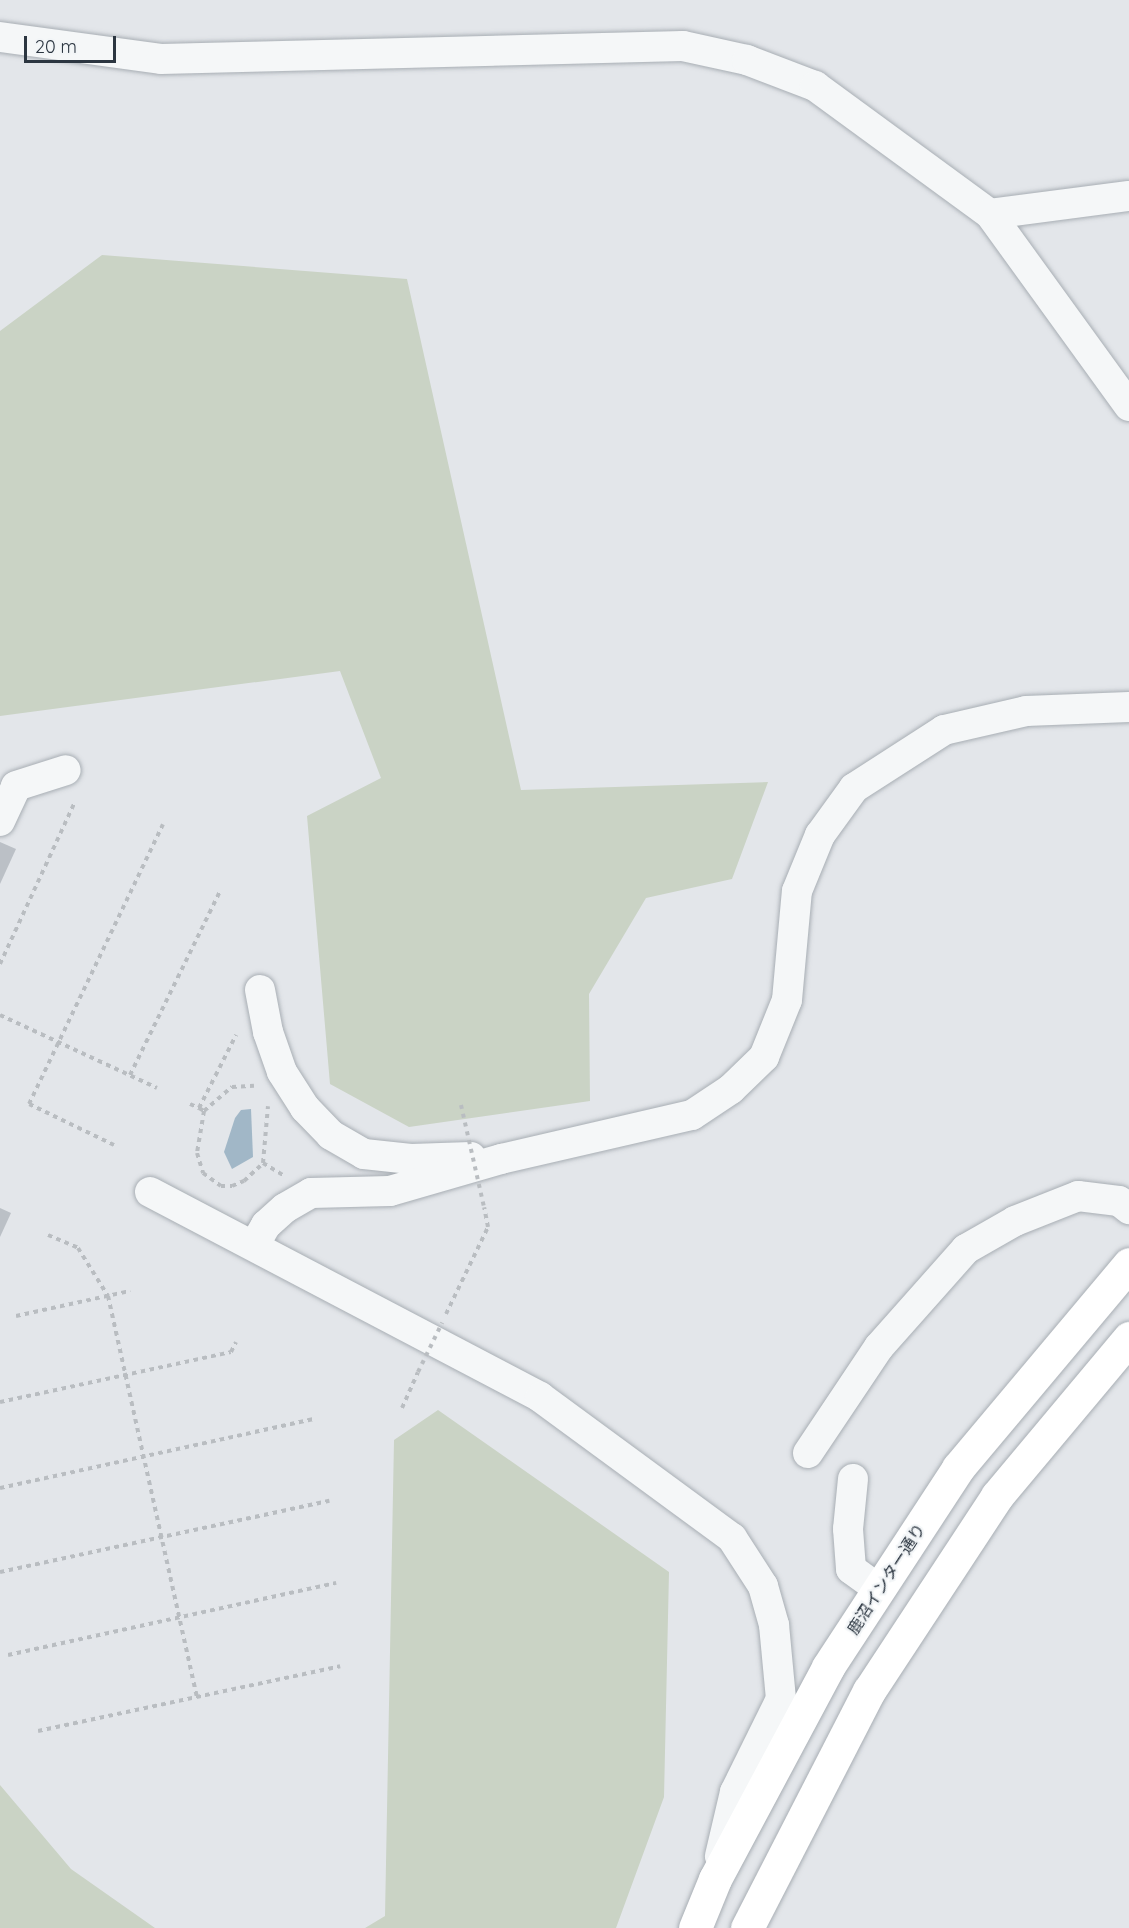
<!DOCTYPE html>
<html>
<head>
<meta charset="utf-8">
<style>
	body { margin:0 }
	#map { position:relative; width:1129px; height:1928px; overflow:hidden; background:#e3e6ea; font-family:Quicksand,"Noto Sans JP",sans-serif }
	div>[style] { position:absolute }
	.green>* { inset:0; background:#cad3c5 }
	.water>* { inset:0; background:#a1b7c7 }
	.building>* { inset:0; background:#bbc0c6 }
	.path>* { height:4px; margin-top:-2px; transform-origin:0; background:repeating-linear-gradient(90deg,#b9bdc1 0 4.5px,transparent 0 9px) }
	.roads { filter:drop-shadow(0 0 2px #a8aeb4) drop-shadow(0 0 2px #a8aeb4) }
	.minor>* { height:30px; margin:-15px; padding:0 15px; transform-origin:15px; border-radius:15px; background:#f5f7f8 }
	.major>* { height:33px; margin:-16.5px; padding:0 16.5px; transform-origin:16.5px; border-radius:16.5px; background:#fff }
	.path-bridge>* { height:4px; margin-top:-2px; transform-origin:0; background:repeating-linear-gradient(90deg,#b9bdc1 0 4.5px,transparent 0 9px) }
	span { translate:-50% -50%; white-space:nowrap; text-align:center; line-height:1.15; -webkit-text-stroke:4.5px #f2f5f7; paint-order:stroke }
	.street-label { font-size:16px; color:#2c3641 }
	.scale { position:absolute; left:24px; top:36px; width:92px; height:27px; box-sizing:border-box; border:3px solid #2c3641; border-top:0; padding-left:8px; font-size:18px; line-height:21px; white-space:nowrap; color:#2c3641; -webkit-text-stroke:4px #f2f5f7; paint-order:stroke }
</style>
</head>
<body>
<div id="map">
	<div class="green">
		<i style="clip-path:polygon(102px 255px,407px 279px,521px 790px,768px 782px,732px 879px,646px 898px,589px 994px,590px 1101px,409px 1127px,330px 1084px,307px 816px,381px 778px,340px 671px,0 716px,0 331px)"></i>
		<i style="clip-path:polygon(438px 1410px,669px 1572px,664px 1797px,616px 1928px,365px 1928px,385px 1916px,394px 1440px)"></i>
		<i style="clip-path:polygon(0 1785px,71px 1869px,155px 1928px,0 1928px)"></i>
	</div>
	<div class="water">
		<i style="clip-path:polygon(251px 1109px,253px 1157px,232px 1169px,224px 1152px,235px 1118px,241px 1110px)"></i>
	</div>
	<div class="building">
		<i style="clip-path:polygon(0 842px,16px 849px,0 884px)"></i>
		<i style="clip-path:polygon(0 1208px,11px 1213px,0 1237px)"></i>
	</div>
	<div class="path">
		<i style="left:0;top:964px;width:179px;rotate:-65.2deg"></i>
		<i style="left:0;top:1015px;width:173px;rotate:24.9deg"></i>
		<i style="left:130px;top:1075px;width:205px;rotate:-63.9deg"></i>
		<i style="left:190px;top:1104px;width:10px;rotate:24deg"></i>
		<i style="left:199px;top:1108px;width:82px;rotate:-63.1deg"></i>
		<i style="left:199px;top:1108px;width:6px;rotate:31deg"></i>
		<i style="left:204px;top:1111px;width:43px;rotate:99.5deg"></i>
		<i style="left:197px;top:1153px;width:21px;rotate:73deg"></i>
		<i style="left:203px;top:1173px;width:22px;rotate:36deg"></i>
		<i style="left:221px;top:1186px;width:11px"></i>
		<i style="left:232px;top:1186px;width:13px;rotate:-23deg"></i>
		<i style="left:244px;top:1181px;width:26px;rotate:-43deg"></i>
		<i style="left:263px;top:1163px;width:57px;rotate:-85deg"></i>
		<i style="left:204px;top:1111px;width:37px;rotate:-41deg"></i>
		<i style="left:232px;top:1087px;width:22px;rotate:-3deg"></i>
		<i style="left:114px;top:1145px;width:94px;rotate:-154.2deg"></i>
		<i style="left:29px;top:1104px;width:310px;rotate:-64.4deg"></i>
		<i style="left:263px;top:1163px;width:23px;rotate:31deg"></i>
		<i style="left:48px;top:1235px;width:33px;rotate:23deg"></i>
		<i style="left:78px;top:1248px;width:57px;rotate:58deg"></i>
		<i style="left:108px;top:1296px;width:411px;rotate:77.5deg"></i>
		<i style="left:446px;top:1314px;width:97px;rotate:-64.2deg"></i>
		<i style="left:488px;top:1227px;width:20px;rotate:-101deg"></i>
		<i style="left:16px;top:1316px;width:117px;rotate:-12.4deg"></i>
		<i style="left:0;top:1402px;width:236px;rotate:-12.2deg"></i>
		<i style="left:231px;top:1352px;width:11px;rotate:-63deg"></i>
		<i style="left:402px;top:1408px;width:39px;rotate:-66deg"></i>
		<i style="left:0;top:1488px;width:321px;rotate:-12.4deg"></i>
		<i style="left:0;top:1572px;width:337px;rotate:-12.2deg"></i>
		<i style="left:8px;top:1655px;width:336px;rotate:-12.4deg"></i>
		<i style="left:38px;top:1731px;width:309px;rotate:-12.1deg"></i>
	</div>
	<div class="roads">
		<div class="minor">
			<i style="left:0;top:37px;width:162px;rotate:7.8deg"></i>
			<i style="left:161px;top:59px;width:522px;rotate:-1.43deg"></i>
			<i style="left:683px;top:46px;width:66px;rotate:12.3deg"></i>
			<i style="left:747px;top:60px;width:73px;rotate:20.9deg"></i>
			<i style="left:815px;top:86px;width:217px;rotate:36.2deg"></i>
			<i style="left:990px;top:214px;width:237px;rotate:54.1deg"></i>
			<i style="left:990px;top:214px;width:140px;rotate:-7.4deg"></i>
			<i style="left:0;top:821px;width:38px;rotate:-65deg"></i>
			<i style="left:16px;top:786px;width:52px;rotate:-17.7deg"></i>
			<i style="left:260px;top:990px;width:43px;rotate:79.2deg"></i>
			<i style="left:268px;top:1032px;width:42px;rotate:70.7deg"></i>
			<i style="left:282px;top:1072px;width:43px;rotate:57.4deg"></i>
			<i style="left:305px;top:1108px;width:37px;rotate:46deg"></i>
			<i style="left:331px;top:1135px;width:38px;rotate:30deg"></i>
			<i style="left:364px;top:1154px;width:47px;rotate:6.1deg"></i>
			<i style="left:411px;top:1159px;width:60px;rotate:-1.9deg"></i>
			<i style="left:150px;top:1192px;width:441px;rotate:27.7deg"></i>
			<i style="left:540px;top:1397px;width:238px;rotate:36.3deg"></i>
			<i style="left:732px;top:1538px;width:57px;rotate:57.1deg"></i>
			<i style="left:763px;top:1586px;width:41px;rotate:74.2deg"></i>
			<i style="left:774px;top:1625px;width:74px;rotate:84.6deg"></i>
			<i style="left:781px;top:1699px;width:104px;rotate:116.3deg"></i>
			<i style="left:735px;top:1792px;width:66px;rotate:103.2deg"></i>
			<i style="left:255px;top:1244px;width:22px;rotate:-60deg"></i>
			<i style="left:266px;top:1225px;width:25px;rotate:-42deg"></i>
			<i style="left:285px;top:1208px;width:30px;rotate:-30deg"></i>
			<i style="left:311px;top:1193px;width:79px;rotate:-1.5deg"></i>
			<i style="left:390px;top:1191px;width:116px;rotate:-16.1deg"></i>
			<i style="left:501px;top:1159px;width:196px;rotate:-13deg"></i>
			<i style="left:692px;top:1115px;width:47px;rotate:-33.7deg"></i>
			<i style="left:731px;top:1089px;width:46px;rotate:-44.1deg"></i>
			<i style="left:764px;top:1057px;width:61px;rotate:-68deg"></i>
			<i style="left:787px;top:1000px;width:109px;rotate:-84.8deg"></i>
			<i style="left:797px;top:891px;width:61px;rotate:-67.7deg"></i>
			<i style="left:820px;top:835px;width:58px;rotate:-54.1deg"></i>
			<i style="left:854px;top:788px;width:107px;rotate:-32.8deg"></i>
			<i style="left:944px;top:730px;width:84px;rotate:-13deg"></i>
			<i style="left:1026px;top:711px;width:103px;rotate:-2.2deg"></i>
			<i style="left:808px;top:1453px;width:128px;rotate:-56.2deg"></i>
			<i style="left:879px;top:1347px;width:131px;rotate:-48.4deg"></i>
			<i style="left:966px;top:1249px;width:56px;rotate:-29.7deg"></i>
			<i style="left:1015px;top:1221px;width:68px;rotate:-21.6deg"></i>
			<i style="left:1078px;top:1196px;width:41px;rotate:7deg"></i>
			<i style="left:1119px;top:1201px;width:13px;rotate:39deg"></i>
			<i style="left:853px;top:1479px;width:50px;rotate:95.7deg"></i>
			<i style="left:848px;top:1529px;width:40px;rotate:85.7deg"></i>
			<i style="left:851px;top:1569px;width:34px;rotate:36deg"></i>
		</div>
		<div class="major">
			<i style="left:695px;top:1928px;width:53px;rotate:-67.8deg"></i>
			<i style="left:715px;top:1879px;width:240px;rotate:-61.9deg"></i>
			<i style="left:828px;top:1667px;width:238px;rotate:-56.8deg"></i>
			<i style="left:958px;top:1468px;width:266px;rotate:-50deg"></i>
			<i style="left:747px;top:1928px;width:267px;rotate:-62.8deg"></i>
			<i style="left:869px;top:1691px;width:233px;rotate:-56.7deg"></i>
			<i style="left:997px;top:1496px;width:206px;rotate:-50.1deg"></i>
		</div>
	</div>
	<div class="path-bridge">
		<i style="left:461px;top:1105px;width:105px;rotate:77.3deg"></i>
		<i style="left:418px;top:1372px;width:55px;rotate:-63.9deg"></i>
	</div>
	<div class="street-label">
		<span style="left:886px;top:1579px;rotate:-57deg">鹿沼インター通り</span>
	</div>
	<div class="scale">20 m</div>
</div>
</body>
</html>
